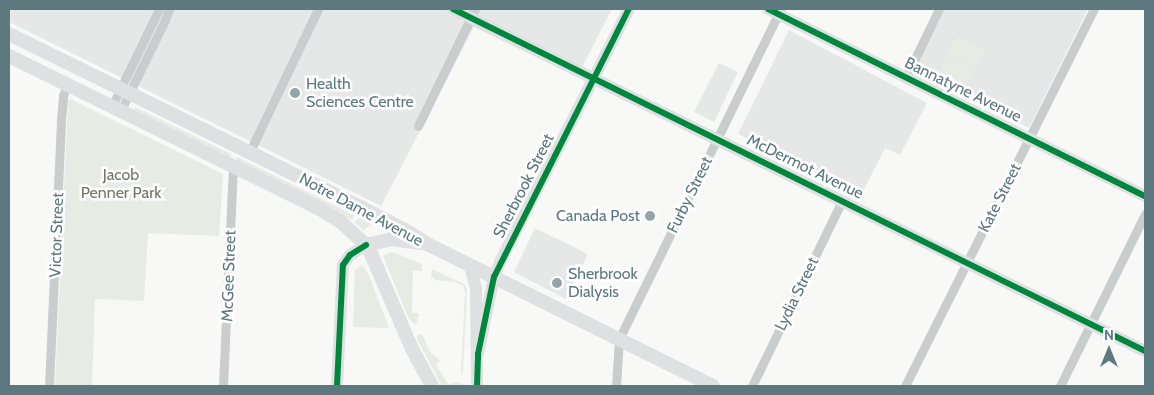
<!DOCTYPE html>
<html>
<head>
<meta charset="utf-8">
<style>
	body { margin:0 }
	#map { position:relative; width:1154px; height:395px; overflow:hidden; background:#f8f8f7; font-family:Cabin,sans-serif }
	div>[style] { position:absolute }
	.built>* { inset:0; background:#e6e8e7 }
	.green>* { inset:0; background:#e8eae4 }
	.street>* { height:9px; margin:-4.5px; padding:0 4.5px; transform-origin:4.5px; border-radius:4.5px; background:#cacdcd }
	.secondary>* { height:12px; margin:-6px; padding:0 6px; transform-origin:6px; border-radius:6px; background:#dfe0e1 }
	.primary>* { height:14px; margin:-7px; padding:0 7px; transform-origin:7px; border-radius:7px; background:#dfe0e1 }
	.cycleway>* { height:6px; margin:-3px; padding:0 3px; transform-origin:3px; border-radius:3px; background:#00873e }
	.dots>* { width:14px; height:14px; translate:-50% -50%; box-sizing:border-box; border:2px solid #fff; border-radius:50% }
	span { translate:-50% -50%; white-space:nowrap; text-align:center; line-height:1.15; -webkit-text-stroke:5px #fff; paint-order:stroke }
	.poi-label { font-size:16px; color:#5d787e }
	.left { translate:0 -50%; text-align:left }
	.right { translate:-100% -50%; text-align:right }
	.street-label { font-size:16px; color:#5d787e }
	.park-label { font-size:16px; color:#6c7a61 }
	.frame { position:absolute; inset:0; border:10px solid #5d787e; pointer-events:none }
	.north { position:absolute; left:1084px; top:325px; width:50px; height:50px; -webkit-text-stroke:4px #fff; paint-order:stroke; rotate:0deg; font-size:14px; font-weight:700; line-height:20px; text-align:center; color:#5d787e }
	.north::after { content:''; display:block; margin:auto; width:18px; height:22px; background:#5d787e; clip-path:polygon(50% 0,100% 100%,50% 72%,0 100%) }
</style>
</head>
<body>
<div id="map">
	<div class="built">
		<i style="clip-path:polygon(9px 9px,612px 9px,577px 77px,474px 27px,381px 206px,9px 22px)"></i>
		<i style="clip-path:polygon(945px 9px,1088px 9px,1029px 128px,914px 71px)"></i>
		<i style="clip-path:polygon(789px 30px,927px 103px,900px 155px,885px 148px,861px 195px,738px 134px)"></i>
		<i style="clip-path:polygon(719px 63px,738px 72px,714px 122px,694px 112px)"></i>
		<i style="clip-path:polygon(535px 228px,588px 254px,566px 299px,514px 272px)"></i>
	</div>
	<div class="green">
		<i style="clip-path:polygon(957px 36px,985px 50px,975px 68px,947px 54px)"></i>
		<i style="clip-path:polygon(947px 56px,974px 70px,965px 89px,937px 75px)"></i>
		<i style="clip-path:polygon(70px 99px,223px 174px,219px 236px,148px 233px,144px 301px,95px 299px,92px 386px,55px 386px,68px 102px)"></i>
		<i style="clip-path:polygon(135px 107px,231px 154px,230px 157px,134px 110px)"></i>
		<i style="clip-path:polygon(237px 157px,332px 204px,355px 216px,351px 220px,325px 205px,235px 161px)"></i>
		<i style="clip-path:polygon(359px 218px,372px 225px,363px 230px,354px 222px)"></i>
		<i style="clip-path:polygon(392px 252px,422px 264px,422px 271px,413px 271px,412px 313px,419px 313px,416px 325px,409px 319px,383px 256px)"></i>
		<i style="clip-path:polygon(362px 265px,368px 273px,389px 328px,353px 327px,355px 270px)"></i>
		<i style="clip-path:polygon(432px 269px,464px 284px,467px 289px,463px 374px,461px 372px,465px 293px,463px 286px,455px 282px,435px 280px,431px 276px)"></i>
		<i style="clip-path:polygon(422px 334px,430px 352px,440px 360px,436px 365px,449px 385px,457px 382px,463px 384px,463px 386px,442px 386px,417px 339px,417px 335px)"></i>
	</div>
	<div class="street">
		<i style="left:906px;top:77px;width:76px;rotate:-64.1deg"></i>
		<i style="left:112px;top:106px;width:108px;rotate:-64.1deg"></i>
		<i style="left:121px;top:110px;width:100px;rotate:-63.9deg"></i>
		<i style="left:165px;top:20px;width:12px;rotate:-70deg"></i>
		<i style="left:418px;top:126px;width:130px;rotate:-64deg"></i>
		<i style="left:249px;top:153px;width:160px;rotate:-64.4deg"></i>
		<i style="left:49px;top:386px;width:266px;rotate:-87.4deg"></i>
		<i style="left:61px;top:120px;width:25px;rotate:-85deg"></i>
		<i style="left:63px;top:95px;width:12px;rotate:-66deg"></i>
		<i style="left:223px;top:386px;width:219px;rotate:-87.4deg"></i>
		<i style="left:616px;top:386px;width:47px;rotate:-86.3deg"></i>
		<i style="left:619px;top:339px;width:368px;rotate:-63.9deg"></i>
		<i style="left:752px;top:386px;width:206px;rotate:-64.1deg"></i>
		<i style="left:905px;top:386px;width:422px;rotate:-63.4deg"></i>
		<i style="left:1060px;top:386px;width:192px;rotate:-63.7deg"></i>
	</div>
	<div class="secondary">
		<i style="left:453px;top:9px;width:772px;rotate:26.3deg"></i>
		<i style="left:768px;top:9px;width:421px;rotate:26.4deg"></i>
		<i style="left:470px;top:266px;width:23px;rotate:75deg"></i>
		<i style="left:476px;top:288px;width:98px;rotate:89.4deg"></i>
		<i style="left:478px;top:354px;width:79px;rotate:-78.3deg"></i>
		<i style="left:494px;top:277px;width:16px;rotate:-68deg"></i>
		<i style="left:500px;top:262px;width:284px;rotate:-63deg"></i>
		<i style="left:337px;top:386px;width:121px;rotate:-87.2deg"></i>
		<i style="left:343px;top:265px;width:12px;rotate:-55deg"></i>
		<i style="left:350px;top:255px;width:19px;rotate:-32deg"></i>
	</div>
	<div class="primary">
		<i style="left:9px;top:34px;width:394px;rotate:26.2deg"></i>
		<i style="left:362px;top:208px;width:48px;rotate:27.1deg"></i>
		<i style="left:405px;top:230px;width:26px;rotate:32deg"></i>
		<i style="left:427px;top:244px;width:319px;rotate:26.4deg"></i>
		<i style="left:9px;top:56px;width:347px;rotate:26.2deg"></i>
		<i style="left:320px;top:209px;width:25px;rotate:32deg"></i>
		<i style="left:341px;top:222px;width:34px;rotate:43deg"></i>
		<i style="left:366px;top:245px;width:13px;rotate:61deg"></i>
		<i style="left:372px;top:256px;width:101px;rotate:66.7deg"></i>
		<i style="left:412px;top:349px;width:42px;rotate:61.6deg"></i>
		<i style="left:366px;top:245px;width:26px;rotate:-13deg"></i>
		<i style="left:391px;top:239px;width:30px;rotate:8deg"></i>
	</div>
	<div class="cycleway">
		<i style="left:453px;top:9px;width:772px;rotate:26.3deg"></i>
		<i style="left:768px;top:9px;width:421px;rotate:26.4deg"></i>
		<i style="left:337px;top:386px;width:121px;rotate:-87.2deg"></i>
		<i style="left:343px;top:265px;width:12px;rotate:-55deg"></i>
		<i style="left:350px;top:255px;width:19px;rotate:-32deg"></i>
		<i style="left:477px;top:386px;width:32px;rotate:-88deg"></i>
		<i style="left:478px;top:354px;width:79px;rotate:-78.3deg"></i>
		<i style="left:494px;top:277px;width:300px;rotate:-63.3deg"></i>
	</div>
	<div class="dots">
		<i style="left:295px;top:93px;background:#93a5a8"></i>
		<i style="left:650px;top:216px;background:#93a5a8"></i>
		<i style="left:557px;top:283px;background:#93a5a8"></i>
	</div>
	<div class="poi-label">
		<span class="left" style="left:306px;top:93px">Health<br>Sciences Centre</span>
		<span class="right" style="left:640px;top:216px">Canada Post</span>
		<span class="left" style="left:568px;top:283px">Sherbrook<br>Dialysis</span>
	</div>
	<div class="street-label">
		<span style="left:963px;top:90px;rotate:26deg">Bannatyne Avenue</span>
		<span style="left:805px;top:167px;rotate:26deg">McDermot Avenue</span>
		<span style="left:524px;top:186px;rotate:-63deg">Sherbrook Street</span>
		<span style="left:690px;top:195px;rotate:-64deg">Furby Street</span>
		<span style="left:1000px;top:198px;rotate:-63deg">Kate Street</span>
		<span style="left:361px;top:210px;rotate:28deg">Notre Dame Avenue</span>
		<span style="left:57px;top:235px;rotate:-88deg">Victor Street</span>
		<span style="left:229px;top:276px;rotate:-88deg">McGee Street</span>
		<span style="left:797px;top:294px;rotate:-64deg">Lydia Street</span>
	</div>
	<div class="park-label">
		<span style="left:121px;top:184px">Jacob<br>Penner Park</span>
	</div>
	<div class="frame"></div>
	<div class="north">N</div>
</div>
</body>
</html>
